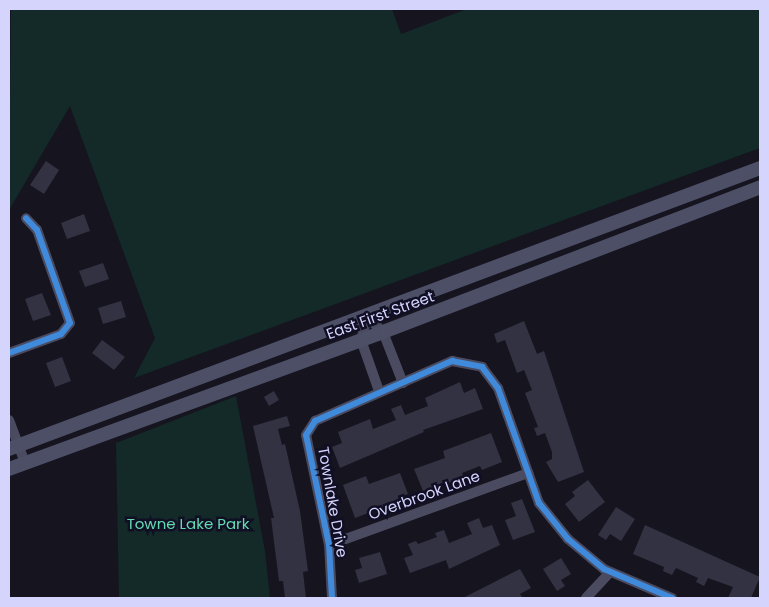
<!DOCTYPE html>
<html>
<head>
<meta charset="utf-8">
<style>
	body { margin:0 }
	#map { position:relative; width:769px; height:607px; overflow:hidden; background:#15141f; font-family:Poppins,sans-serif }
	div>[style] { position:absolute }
	.green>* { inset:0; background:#132a29 }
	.building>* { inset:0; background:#333242 }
	.minor>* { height:10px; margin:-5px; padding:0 5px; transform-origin:5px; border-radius:5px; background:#4a4b60 }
	.secondary>* { height:14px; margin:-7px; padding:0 7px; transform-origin:7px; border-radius:7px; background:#4c4f66 }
	.cycleway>* { height:6px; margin:-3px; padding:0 3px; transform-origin:3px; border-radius:3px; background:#408adc }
	span { translate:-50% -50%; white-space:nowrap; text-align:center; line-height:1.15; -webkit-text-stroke:5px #110f24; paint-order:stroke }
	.street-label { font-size:15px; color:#d5d4fd }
	.park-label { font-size:15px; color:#63dbb1 }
	.frame { position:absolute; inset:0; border:10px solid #d5d4fd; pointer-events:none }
</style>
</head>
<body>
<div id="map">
	<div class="green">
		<i style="clip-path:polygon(11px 9px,392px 9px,401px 34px,467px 9px,760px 9px,760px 148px,134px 378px,155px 338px,70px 106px,9px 210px)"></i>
		<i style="clip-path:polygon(236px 396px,265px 551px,270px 598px,119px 598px,116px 443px)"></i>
	</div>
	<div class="building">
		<i style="clip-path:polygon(46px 161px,59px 170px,44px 194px,30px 185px)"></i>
		<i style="clip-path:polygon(84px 214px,90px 231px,67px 239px,61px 223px)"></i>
		<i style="clip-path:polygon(103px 263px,109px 279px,85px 287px,79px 271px)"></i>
		<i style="clip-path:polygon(42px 293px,51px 315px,33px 321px,25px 299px)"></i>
		<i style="clip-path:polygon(121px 301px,126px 317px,103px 324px,98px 308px)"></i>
		<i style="clip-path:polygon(524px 321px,537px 354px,544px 351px,584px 472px,558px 482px,546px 462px,552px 459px,552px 452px,545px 433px,537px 436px,534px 428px,538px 427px,525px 393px,532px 390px,524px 370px,517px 373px,505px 340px,497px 343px,494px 334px)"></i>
		<i style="clip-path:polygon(102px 340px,125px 357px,114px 370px,92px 353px)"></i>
		<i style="clip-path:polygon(62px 357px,71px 381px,55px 387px,46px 363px)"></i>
		<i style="clip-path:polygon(460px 382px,464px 393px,475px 388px,483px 409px,423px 430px,424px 432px,340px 468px,332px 447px,342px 443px,338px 432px,370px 419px,373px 429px,396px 420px,391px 409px,401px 405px,405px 415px,428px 406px,425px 398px)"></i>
		<i style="clip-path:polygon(274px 391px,279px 400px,269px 406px,264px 397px)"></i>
		<i style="clip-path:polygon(287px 416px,290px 426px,278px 429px,282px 445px,285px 444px,300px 511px,308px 571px,303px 572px,306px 598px,285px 598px,283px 581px,279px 581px,271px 518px,274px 518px,253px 426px)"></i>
		<i style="clip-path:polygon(491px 433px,502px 462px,482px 470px,480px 466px,462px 473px,464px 478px,423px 491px,414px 469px,445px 458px,443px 451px)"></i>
		<i style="clip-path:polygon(400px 473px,408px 494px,398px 497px,401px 505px,391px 508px,389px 505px,355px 518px,343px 485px,366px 476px,369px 484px)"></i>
		<i style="clip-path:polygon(588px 480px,605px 502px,579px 522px,565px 504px,575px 496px,572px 492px)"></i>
		<i style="clip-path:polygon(522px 499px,535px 532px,513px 540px,505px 520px,516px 516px,511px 503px)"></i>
		<i style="clip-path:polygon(616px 507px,635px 519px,621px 541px,610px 534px,606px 540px,598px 535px)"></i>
		<i style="clip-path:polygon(479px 518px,483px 528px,492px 525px,500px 545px,449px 569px,446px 560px,410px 573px,404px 558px,413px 555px,408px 544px,416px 541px,418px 544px,437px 537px,435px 533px,444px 530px,449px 543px,472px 534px,467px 523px)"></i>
		<i style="clip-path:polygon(645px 525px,760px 577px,751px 598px,728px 598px,733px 587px,708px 578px,704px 586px,696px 582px,698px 578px,676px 568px,672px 575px,663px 571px,664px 567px,633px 554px)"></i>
		<i style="clip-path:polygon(380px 552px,387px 574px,359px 583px,355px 570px,362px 568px,359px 558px)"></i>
		<i style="clip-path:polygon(561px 558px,571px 574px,561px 580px,565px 586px,557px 591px,543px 569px)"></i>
		<i style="clip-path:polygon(520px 569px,531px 588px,520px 594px,523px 598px,463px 598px)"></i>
	</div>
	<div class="minor">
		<i style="left:9px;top:353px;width:55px;rotate:-20.1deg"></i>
		<i style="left:61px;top:334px;width:14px;rotate:-51deg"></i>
		<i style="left:70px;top:323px;width:99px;rotate:-109.5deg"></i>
		<i style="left:37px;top:230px;width:16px;rotate:-133deg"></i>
		<i style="left:379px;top:391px;width:54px;rotate:-109.4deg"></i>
		<i style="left:361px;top:340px;width:24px;rotate:-75deg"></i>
		<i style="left:367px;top:317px;width:22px;rotate:43deg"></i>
		<i style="left:383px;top:332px;width:55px;rotate:68.6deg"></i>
		<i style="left:9px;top:420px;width:46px;rotate:69.6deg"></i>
		<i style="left:329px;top:545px;width:212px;rotate:-19.9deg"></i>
		<i style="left:332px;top:598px;width:53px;rotate:-93.2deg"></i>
		<i style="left:329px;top:545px;width:112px;rotate:-101.8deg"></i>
		<i style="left:306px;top:435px;width:17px;rotate:-57deg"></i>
		<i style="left:315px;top:421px;width:150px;rotate:-23.7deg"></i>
		<i style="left:452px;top:361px;width:31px;rotate:11deg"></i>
		<i style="left:482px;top:367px;width:26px;rotate:53deg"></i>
		<i style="left:498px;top:388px;width:122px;rotate:70.4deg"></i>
		<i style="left:539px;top:503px;width:46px;rotate:51.1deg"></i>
		<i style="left:568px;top:539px;width:47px;rotate:39.8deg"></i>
		<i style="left:604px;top:569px;width:74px;rotate:23.1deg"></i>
		<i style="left:586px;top:598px;width:35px;rotate:-47deg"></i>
	</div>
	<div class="secondary">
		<i style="left:9px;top:449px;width:802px;rotate:-20.51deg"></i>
		<i style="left:9px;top:469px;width:398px;rotate:-20.1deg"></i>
		<i style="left:383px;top:332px;width:404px;rotate:-21deg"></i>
	</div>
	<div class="cycleway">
		<i style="left:9px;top:353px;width:55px;rotate:-20.1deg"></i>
		<i style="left:61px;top:334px;width:14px;rotate:-51deg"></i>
		<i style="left:70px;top:323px;width:99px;rotate:-109.5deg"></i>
		<i style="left:37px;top:230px;width:16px;rotate:-133deg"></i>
		<i style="left:332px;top:598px;width:53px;rotate:-93.2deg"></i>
		<i style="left:329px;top:545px;width:112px;rotate:-101.8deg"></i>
		<i style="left:306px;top:435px;width:17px;rotate:-57deg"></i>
		<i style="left:315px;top:421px;width:150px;rotate:-23.7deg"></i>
		<i style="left:452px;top:361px;width:31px;rotate:11deg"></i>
		<i style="left:482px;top:367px;width:26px;rotate:53deg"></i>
		<i style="left:498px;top:388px;width:122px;rotate:70.4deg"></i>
		<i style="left:539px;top:503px;width:46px;rotate:51.1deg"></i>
		<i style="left:568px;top:539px;width:47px;rotate:39.8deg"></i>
		<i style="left:604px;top:569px;width:74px;rotate:23.1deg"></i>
	</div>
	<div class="street-label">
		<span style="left:380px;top:315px;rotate:-20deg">East First Street</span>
		<span style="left:424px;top:495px;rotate:-20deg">Overbrook Lane</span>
		<span style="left:333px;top:502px;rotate:80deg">Townlake Drive</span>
	</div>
	<div class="park-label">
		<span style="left:188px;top:524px">Towne Lake Park</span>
	</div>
	<div class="frame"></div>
</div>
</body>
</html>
